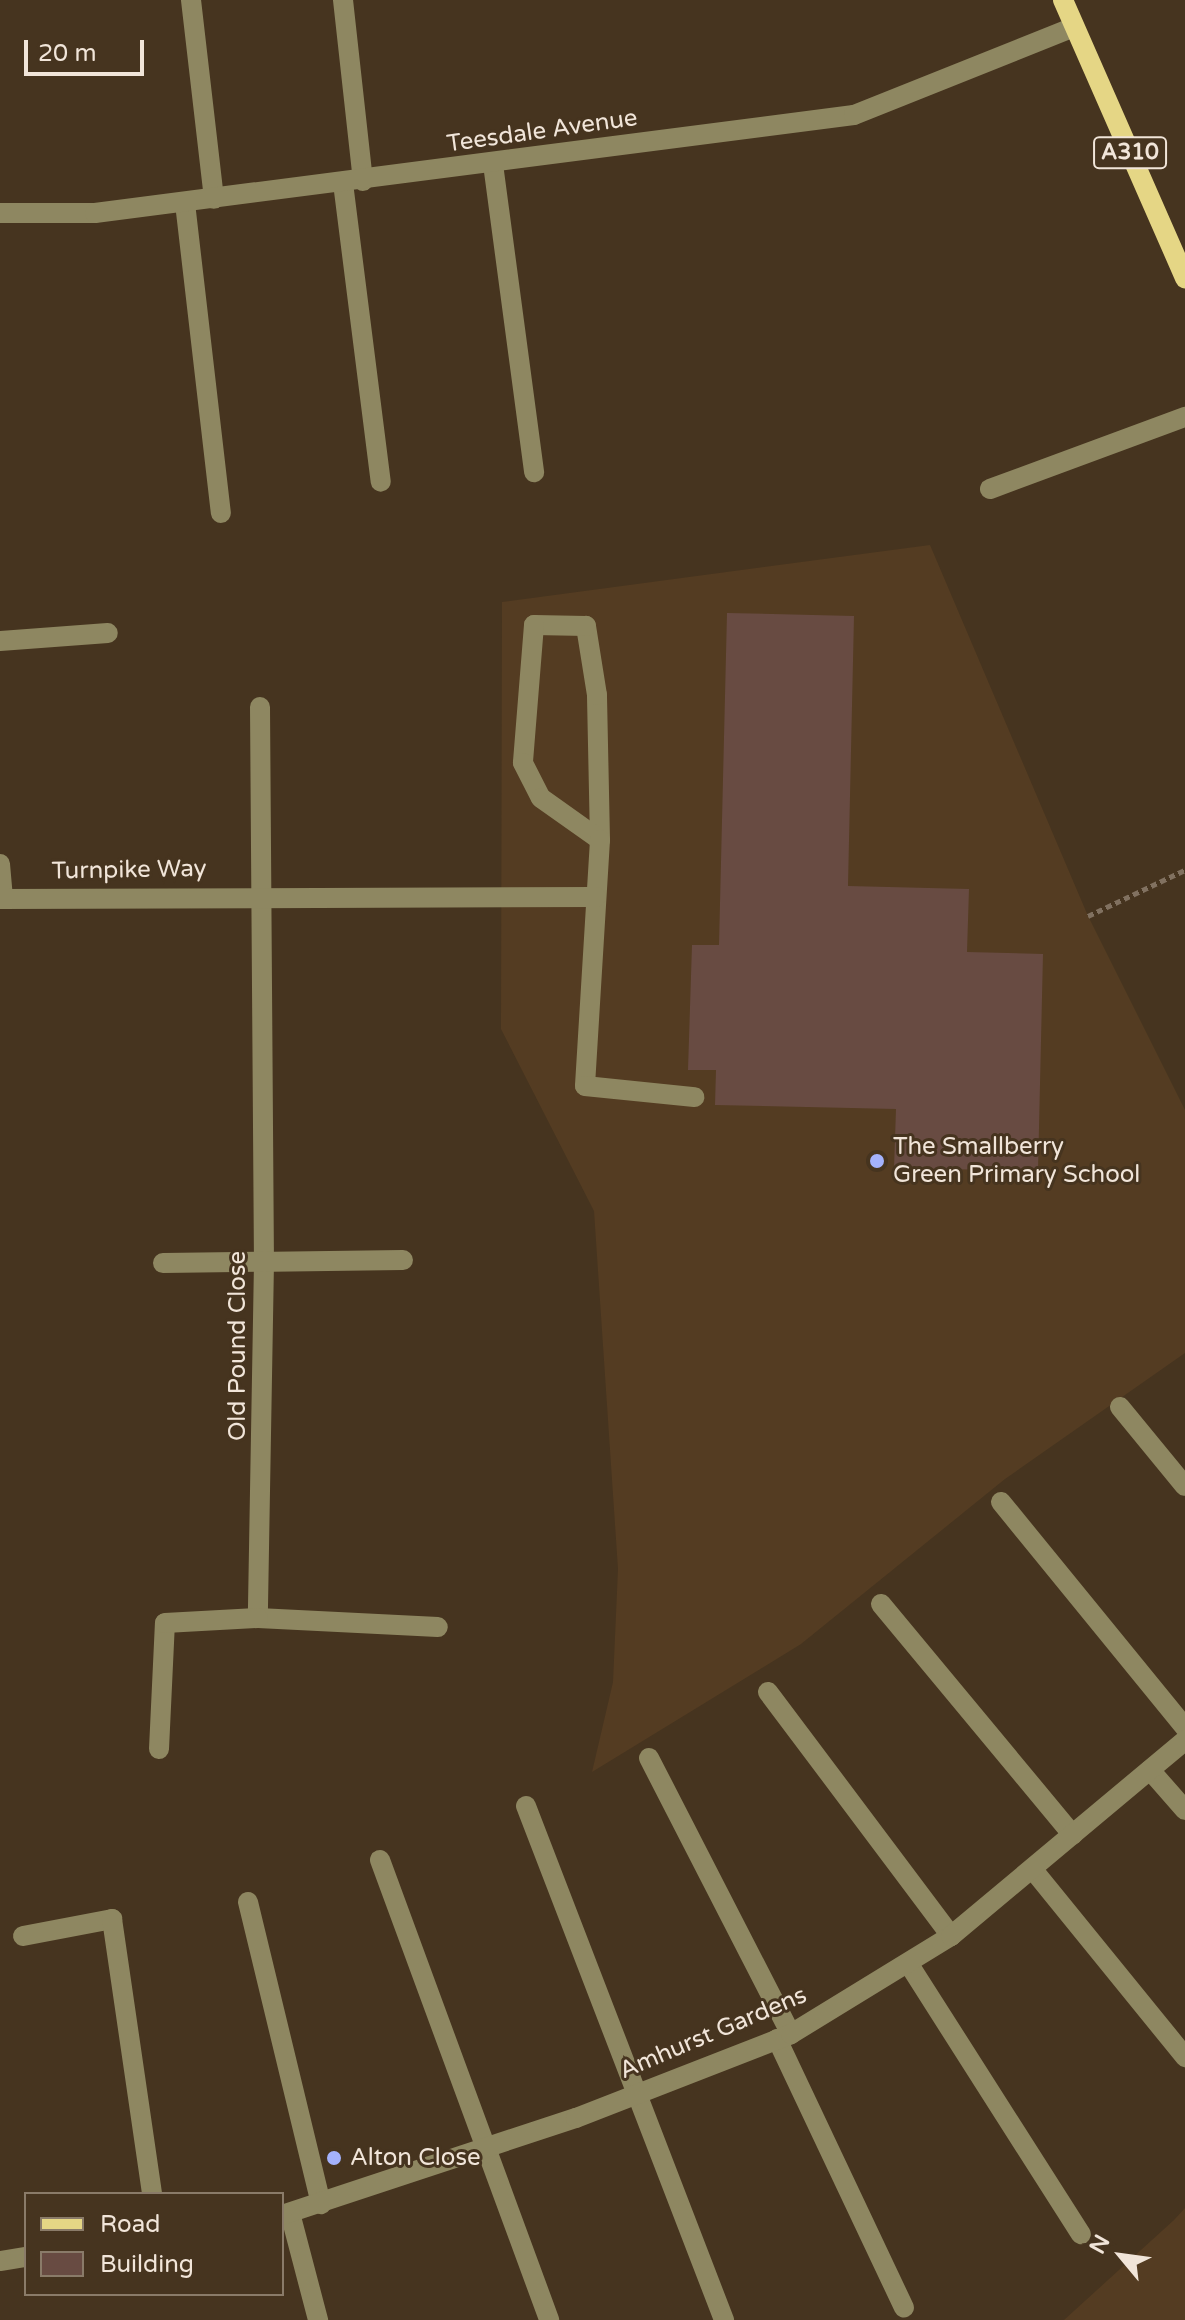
<!DOCTYPE html>
<html>
<head>
<meta charset="utf-8">
<style>
	body { margin:0 }
	#map { position:relative; width:1185px; height:2320px; overflow:hidden; background:#46341f; font-family:"Varela Round",sans-serif }
	div>[style] { position:absolute }
	.built>* { inset:0; background:#543c22 }
	.building>* { inset:0; background:#684b42 }
	.path>* { height:5px; margin-top:-2.5px; transform-origin:0; background:repeating-linear-gradient(90deg,#817160 0 6px,transparent 0 10px) }
	.minor>* { height:20px; margin:-10px; padding:0 10px; transform-origin:10px; border-radius:10px; background:#8e8761 }
	.major>* { height:20px; margin:-10px; padding:0 10px; transform-origin:10px; border-radius:10px; background:#e5d685 }
	.dots>* { width:22px; height:22px; translate:-50% -50%; box-sizing:border-box; border:4px solid #46341f; border-radius:50% }
	span { translate:-50% -50%; white-space:nowrap; text-align:center; line-height:1.15; -webkit-text-stroke:6px #46341f; paint-order:stroke }
	.shield-label span { padding:2px 6px; background:#46341f; border:2px solid; border-radius:6px; -webkit-text-stroke-width:0 }
	.shield-label { font-size:22px; color:#f1e5d9; font-weight:700 }
	.street-label { font-size:24px; color:#f1e5d9 }
	.poi-label { font-size:24px; color:#f1e5d9 }
	.left { translate:0 -50%; text-align:left }
	.legend { position:absolute; left:24px; top:2192px; width:260px; height:104px; box-sizing:border-box; background:#46341f; border:2px solid #8a7b69; margin:0; padding:10px 14px; list-style:none; font-size:24px; color:#f1e5d9 }
	.legend li { display:flex; align-items:center; gap:16px; height:40px }
	.legend b { width:40px; border:2px solid #8a7b69 }
	.north { position:absolute; left:1081px; top:2216px; width:80px; height:80px; -webkit-text-stroke:6px #46341f; paint-order:stroke; rotate:299deg; font-size:22px; font-weight:700; line-height:32px; text-align:center; color:#f1e5d9 }
	.north::after { content:''; display:block; margin:auto; width:28px; height:36px; background:#f1e5d9; clip-path:polygon(50% 0,100% 100%,50% 72%,0 100%) }
	.scale { position:absolute; left:24px; top:40px; width:120px; height:36px; box-sizing:border-box; border:4px solid #f1e5d9; border-top:0; padding-left:10px; font-size:24px; line-height:28px; white-space:nowrap; color:#f1e5d9; -webkit-text-stroke:6px #46341f; paint-order:stroke }
</style>
</head>
<body>
<div id="map">
	<div class="built">
		<i style="clip-path:polygon(930px 545px,1088px 916px,1185px 1110px,1185px 1353px,1005px 1479px,801px 1644px,592px 1772px,613px 1682px,618px 1569px,594px 1211px,501px 1029px,502px 602px)"></i>
		<i style="clip-path:polygon(1185px 2208px,1185px 2320px,1064px 2320px,1174px 2220px)"></i>
	</div>
	<div class="building">
		<i style="clip-path:polygon(727px 613px,854px 616px,848px 886px,969px 889px,967px 952px,1043px 954px,1038px 1171px,894px 1168px,896px 1109px,715px 1105px,716px 1070px,688px 1070px,692px 945px,719px 945px)"></i>
	</div>
	<div class="path">
		<i style="left:1088px;top:916px;width:107px;rotate:-25.4deg"></i>
	</div>
	<div class="minor">
		<i style="left:191px;top:0;width:200px;rotate:83.4deg"></i>
		<i style="left:343px;top:0;width:182px;rotate:83.7deg"></i>
		<i style="left:493px;top:164px;width:311px;rotate:82.4deg"></i>
		<i style="left:343px;top:183px;width:301px;rotate:82.8deg"></i>
		<i style="left:185px;top:203px;width:312px;rotate:83.4deg"></i>
		<i style="left:0;top:213px;width:95px"></i>
		<i style="left:95px;top:213px;width:765px;rotate:-7.36deg"></i>
		<i style="left:854px;top:115px;width:237px;rotate:-21.8deg"></i>
		<i style="left:990px;top:489px;width:208px;rotate:-20.3deg"></i>
		<i style="left:0;top:641px;width:108px;rotate:-4.2deg"></i>
		<i style="left:260px;top:707px;width:555px;rotate:89.59deg"></i>
		<i style="left:264px;top:1262px;width:356px;rotate:91deg"></i>
		<i style="left:258px;top:1618px;width:180px;rotate:2.9deg"></i>
		<i style="left:600px;top:840px;width:145px;rotate:-91.2deg"></i>
		<i style="left:597px;top:695px;width:70px;rotate:-99.1deg"></i>
		<i style="left:586px;top:626px;width:52px;rotate:-178.9deg"></i>
		<i style="left:534px;top:625px;width:138px;rotate:94.6deg"></i>
		<i style="left:523px;top:763px;width:39px;rotate:63deg"></i>
		<i style="left:541px;top:798px;width:72px;rotate:35.4deg"></i>
		<i style="left:600px;top:840px;width:246px;rotate:93.5deg"></i>
		<i style="left:585px;top:1086px;width:110px;rotate:5.8deg"></i>
		<i style="left:0;top:864px;width:35px;rotate:85deg"></i>
		<i style="left:0;top:899px;width:596px;rotate:-0.19deg"></i>
		<i style="left:163px;top:1263px;width:240px;rotate:-0.7deg"></i>
		<i style="left:1120px;top:1407px;width:102px;rotate:50.6deg"></i>
		<i style="left:1001px;top:1502px;width:291px;rotate:50.8deg"></i>
		<i style="left:881px;top:1604px;width:300px;rotate:50.3deg"></i>
		<i style="left:768px;top:1692px;width:305px;rotate:53.1deg"></i>
		<i style="left:159px;top:1749px;width:126px;rotate:-87.3deg"></i>
		<i style="left:165px;top:1623px;width:93px;rotate:-3.1deg"></i>
		<i style="left:649px;top:1758px;width:310px;rotate:62.8deg"></i>
		<i style="left:1150px;top:1770px;width:53px;rotate:48.8deg"></i>
		<i style="left:526px;top:1806px;width:551px;rotate:68.93deg"></i>
		<i style="left:380px;top:1860px;width:490px;rotate:69.8deg"></i>
		<i style="left:1034px;top:1871px;width:240px;rotate:50.9deg"></i>
		<i style="left:248px;top:1902px;width:311px;rotate:76.4deg"></i>
		<i style="left:23px;top:1936px;width:91px;rotate:-10.8deg"></i>
		<i style="left:112px;top:1919px;width:278px;rotate:81.7deg"></i>
		<i style="left:910px;top:1966px;width:318px;rotate:57.5deg"></i>
		<i style="left:777px;top:2039px;width:297px;rotate:64.7deg"></i>
		<i style="left:290px;top:2213px;width:111px;rotate:75.3deg"></i>
		<i style="left:282px;top:2215px;width:310px;rotate:-18.3deg"></i>
		<i style="left:576px;top:2118px;width:231px;rotate:-21.3deg"></i>
		<i style="left:791px;top:2034px;width:188px;rotate:-31.5deg"></i>
		<i style="left:951px;top:1936px;width:305px;rotate:-39.9deg"></i>
		<i style="left:0;top:2261px;width:26px;rotate:-9deg"></i>
	</div>
	<div class="major">
		<i style="left:1063px;top:0;width:304px;rotate:66.3deg"></i>
	</div>
	<div class="dots">
		<i style="left:877px;top:1161px;background:#a4b2fc"></i>
		<i style="left:334px;top:2158px;background:#a4b2fc"></i>
	</div>
	<div class="shield-label">
		<span style="left:1130px;top:153px">A310</span>
	</div>
	<div class="street-label">
		<span style="left:542px;top:131px;rotate:-8deg">Teesdale Avenue</span>
		<span style="left:129px;top:870px;rotate:-1deg">Turnpike Way</span>
		<span style="left:238px;top:1346px;rotate:-90deg">Old Pound Close</span>
		<span style="left:713px;top:2033px;rotate:-23deg">Amhurst Gardens</span>
	</div>
	<div class="poi-label">
		<span class="left" style="left:893px;top:1161px">The Smallberry<br>Green Primary School</span>
		<span class="left" style="left:350px;top:2158px">Alton Close</span>
	</div>
	<ul class="legend">
	<li><b style="height:10px;background:#e5d685"></b>Road</li>
	<li><b style="height:22px;background:#684b42"></b>Building</li>
	</ul>
	<div class="north">N</div>
	<div class="scale">20 m</div>
</div>
</body>
</html>
